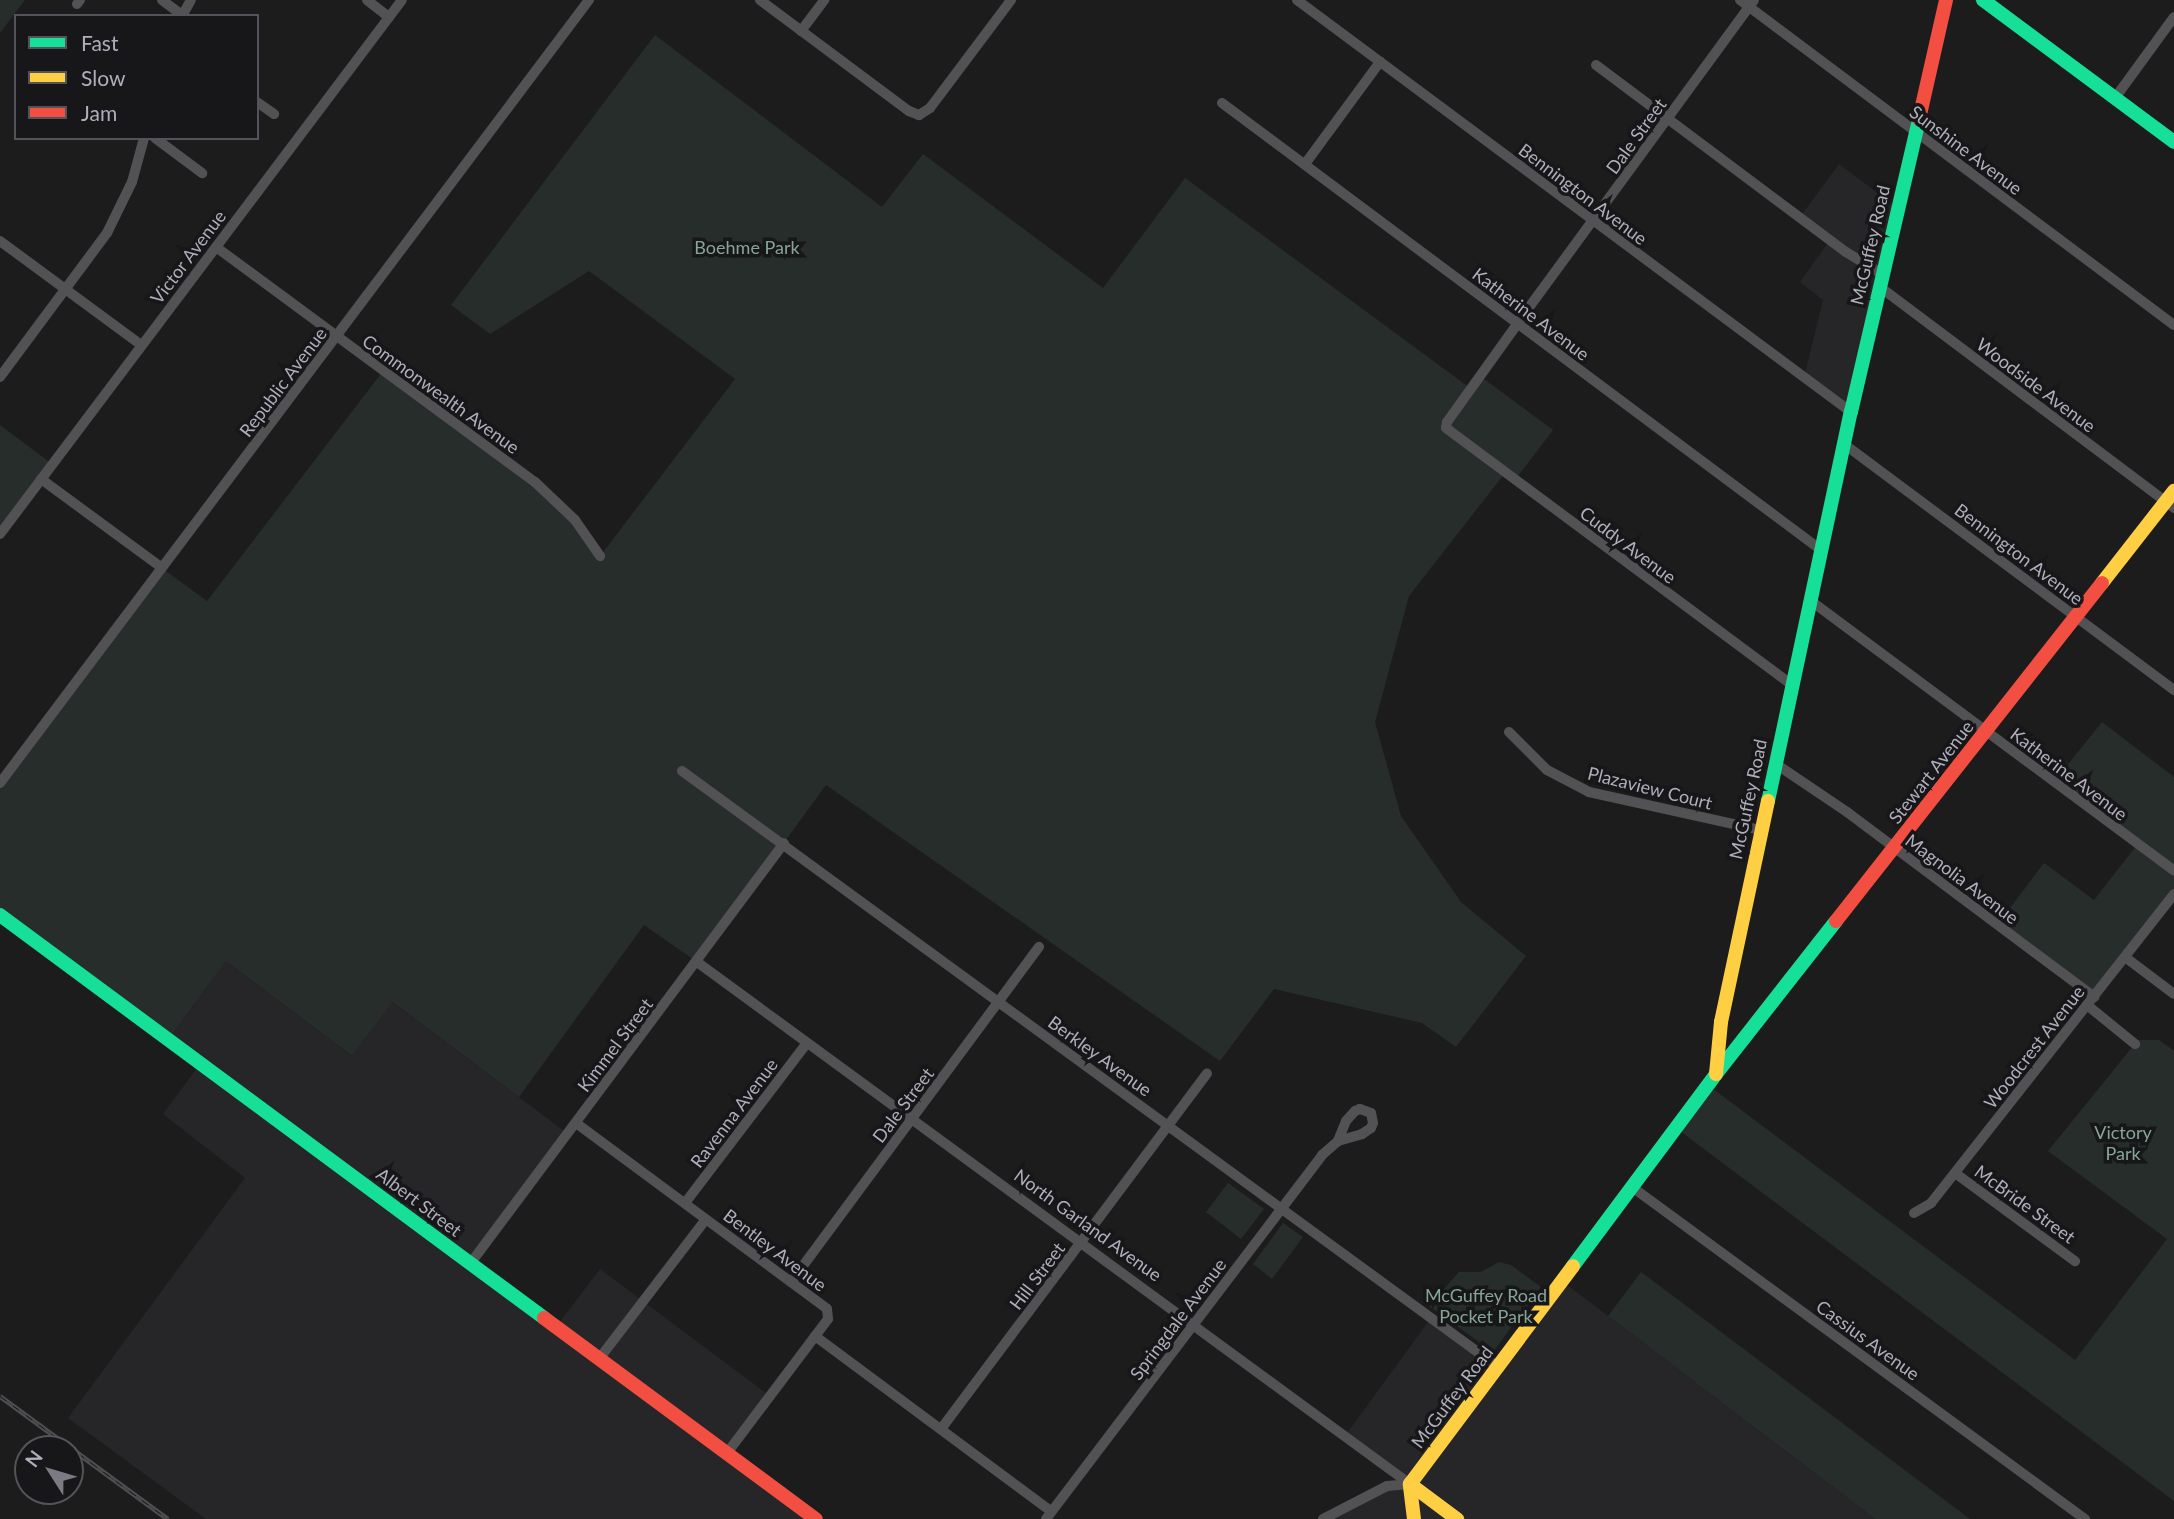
<!DOCTYPE html>
<html>
<head>
<meta charset="utf-8">
<style>
	body { margin:0 }
	#map { position:relative; width:2174px; height:1519px; overflow:hidden; background:#1c1c1c; font-family:Lato,sans-serif }
	div>[style] { position:absolute }
	.built>* { inset:0; background:#262628 }
	.green>* { inset:0; background:#262d2a }
	.street>* { height:10px; margin:-5px; padding:0 5px; transform-origin:5px; border-radius:5px; background:#525255 }
	.fast>* { height:14px; margin:-7px; padding:0 7px; transform-origin:7px; border-radius:7px; background:#16e098 }
	.slow>* { height:14px; margin:-7px; padding:0 7px; transform-origin:7px; border-radius:7px; background:#ffcf43 }
	.jam>* { height:14px; margin:-7px; padding:0 7px; transform-origin:7px; border-radius:7px; background:#f24e42 }
	.rail>* { height:5px; margin-top:-2.5px; transform-origin:0; background:repeating-linear-gradient(90deg,#171618 0 8px,#4f4e52 0 16px); box-sizing:border-box; border-block:2px solid #4f4e52 }
	span { translate:-50% -50%; white-space:nowrap; text-align:center; line-height:1.15; -webkit-text-stroke:7px #171618; paint-order:stroke }
	.street-label { font-size:18px; color:#b0aebb }
	.park-label { font-size:18px; color:#87a595 }
	.legend { position:absolute; left:14px; top:14px; width:245px; height:126px; box-sizing:border-box; background:#171618; border:2px solid #545359; margin:0; padding:9px 12px; list-style:none; font-size:21px; color:#b0aebb }
	.legend li { display:flex; align-items:center; gap:14px; height:35px }
	.legend b { width:35px; border:2px solid #545359 }
	.north { position:absolute; left:14px; top:1435px; width:70px; height:70px; box-sizing:border-box; background:#171618; border:2px solid #545359; border-radius:50%; rotate:307deg; font-size:19px; font-weight:700; line-height:28px; text-align:center; color:#b0aebb }
	.north::after { content:''; display:block; margin:auto; width:24px; height:32px; background:#7c7b83; clip-path:polygon(50% 0,100% 100%,50% 72%,0 100%) }
</style>
</head>
<body>
<div id="map">
	<div class="built">
		<i style="clip-path:polygon(1839px 164px,1898px 208px,1851px 412px,1804px 378px,1823px 300px,1800px 282px,1830px 240px,1800px 217px)"></i>
		<i style="clip-path:polygon(226px 961px,352px 1056px,393px 1002px,568px 1134px,471px 1264px,556px 1327px,600px 1269px,770px 1396px,727px 1453px,816px 1519px,206px 1519px,68px 1418px,245px 1178px,163px 1114px,200px 1064px,168px 1040px)"></i>
		<i style="clip-path:polygon(1562px 1281px,1875px 1519px,1335px 1519px,1330px 1515px,1387px 1486px,1409px 1484px,1345px 1436px,1431px 1318px,1498px 1367px)"></i>
	</div>
	<div class="green">
		<i style="clip-path:polygon(0 0,25px 0,0 33px)"></i>
		<i style="clip-path:polygon(655px 35px,882px 207px,923px 154px,1103px 288px,1185px 178px,1470px 388px,1480px 376px,1553px 430px,1515px 480px,1505px 473px,1409px 596px,1375px 722px,1401px 816px,1461px 902px,1526px 956px,1456px 1047px,1422px 1023px,1274px 989px,1220px 1061px,826px 785px,697px 962px,644px 925px,519px 1097px,393px 1002px,352px 1056px,226px 961px,168px 1040px,0 915px,0 783px,162px 568px,207px 601px,383px 371px,535px 482px,601px 555px,735px 379px,589px 271px,490px 334px,451px 305px)"></i>
		<i style="clip-path:polygon(0 425px,52px 464px,0 534px)"></i>
		<i style="clip-path:polygon(2102px 722px,2174px 777px,2174px 894px,2094px 997px,1997px 925px,2044px 863px,2094px 900px,2137px 845px,2054px 782px)"></i>
		<i style="clip-path:polygon(2138px 1040px,2159px 1040px,2174px 1051px,2174px 1501px,1676px 1128px,1708px 1085px,2075px 1360px,2167px 1239px,2048px 1151px)"></i>
		<i style="clip-path:polygon(1228px 1183px,1264px 1209px,1241px 1239px,1206px 1212px)"></i>
		<i style="clip-path:polygon(1283px 1223px,1303px 1237px,1272px 1279px,1253px 1264px)"></i>
		<i style="clip-path:polygon(1499px 1262px,1511px 1265px,1541px 1287px,1493px 1352px,1429px 1306px,1459px 1272px,1481px 1272px)"></i>
		<i style="clip-path:polygon(1641px 1272px,1970px 1519px,1875px 1519px,1608px 1316px)"></i>
	</div>
	<div class="street">
		<i style="left:162px;top:0;width:25px;rotate:37deg"></i>
		<i style="left:367px;top:0;width:28px;rotate:38deg"></i>
		<i style="left:760px;top:0;width:186px;rotate:36.7deg"></i>
		<i style="left:909px;top:111px;width:11px;rotate:22deg"></i>
		<i style="left:919px;top:115px;width:13px;rotate:-32deg"></i>
		<i style="left:930px;top:108px;width:135px;rotate:-53.1deg"></i>
		<i style="left:1297px;top:0;width:690px;rotate:36.64deg"></i>
		<i style="left:1740px;top:0;width:542px;rotate:36.83deg"></i>
		<i style="left:1754px;top:0;width:400px;rotate:126.2deg"></i>
		<i style="left:1518px;top:323px;width:122px;rotate:125.6deg"></i>
		<i style="left:1447px;top:422px;width:6px;rotate:99deg"></i>
		<i style="left:1446px;top:428px;width:431px;rotate:36.6deg"></i>
		<i style="left:77px;top:4px;width:5px;rotate:-53deg"></i>
		<i style="left:182px;top:16px;width:18px;rotate:-61deg"></i>
		<i style="left:801px;top:31px;width:39px;rotate:-53deg"></i>
		<i style="left:1596px;top:65px;width:312px;rotate:36.8deg"></i>
		<i style="left:1846px;top:252px;width:42px;rotate:31.4deg"></i>
		<i style="left:2115px;top:98px;width:100px;rotate:-53.9deg"></i>
		<i style="left:257px;top:102px;width:21px;rotate:35deg"></i>
		<i style="left:1222px;top:103px;width:747px;rotate:36.73deg"></i>
		<i style="left:155px;top:138px;width:59px;rotate:36.7deg"></i>
		<i style="left:1305px;top:164px;width:127px;rotate:-53.7deg"></i>
		<i style="left:0;top:241px;width:175px;rotate:36.4deg"></i>
		<i style="left:216px;top:247px;width:396px;rotate:36.4deg"></i>
		<i style="left:535px;top:482px;width:55px;rotate:43.5deg"></i>
		<i style="left:575px;top:520px;width:44px;rotate:55.2deg"></i>
		<i style="left:1880px;top:287px;width:368px;rotate:36.9deg"></i>
		<i style="left:0;top:377px;width:179px;rotate:-53.4deg"></i>
		<i style="left:107px;top:233px;width:57px;rotate:-63.9deg"></i>
		<i style="left:132px;top:182px;width:46px;rotate:-74.7deg"></i>
		<i style="left:1844px;top:444px;width:412px;rotate:36.7deg"></i>
		<i style="left:41px;top:479px;width:150px;rotate:36.3deg"></i>
		<i style="left:0;top:534px;width:668px;rotate:-53.03deg"></i>
		<i style="left:1811px;top:601px;width:452px;rotate:36.6deg"></i>
		<i style="left:1509px;top:732px;width:54px;rotate:45deg"></i>
		<i style="left:1547px;top:770px;width:47px;rotate:27.6deg"></i>
		<i style="left:1589px;top:792px;width:176px;rotate:12.5deg"></i>
		<i style="left:1776px;top:764px;width:86px;rotate:34.1deg"></i>
		<i style="left:1847px;top:812px;width:309px;rotate:36.8deg"></i>
		<i style="left:682px;top:771px;width:1010px;rotate:36.14deg"></i>
		<i style="left:0;top:783px;width:980px;rotate:-53.05deg"></i>
		<i style="left:2125px;top:957px;width:61px;rotate:37.1deg"></i>
		<i style="left:697px;top:962px;width:884px;rotate:36.21deg"></i>
		<i style="left:2087px;top:1005px;width:62px;rotate:39.1deg"></i>
		<i style="left:576px;top:1123px;width:312px;rotate:36.5deg"></i>
		<i style="left:827px;top:1309px;width:10px;rotate:84deg"></i>
		<i style="left:828px;top:1319px;width:168px;rotate:127deg"></i>
		<i style="left:1955px;top:1173px;width:149px;rotate:36.3deg"></i>
		<i style="left:1632px;top:1187px;width:562px;rotate:36.24deg"></i>
		<i style="left:685px;top:1203px;width:201px;rotate:-52.7deg"></i>
		<i style="left:1914px;top:1213px;width:20px;rotate:-30deg"></i>
		<i style="left:1931px;top:1203px;width:393px;rotate:-51.8deg"></i>
		<i style="left:470px;top:1264px;width:525px;rotate:-53.28deg"></i>
		<i style="left:791px;top:1282px;width:417px;rotate:-53.5deg"></i>
		<i style="left:815px;top:1336px;width:294px;rotate:36.6deg"></i>
		<i style="left:599px;top:1359px;width:176px;rotate:-52.6deg"></i>
		<i style="left:941px;top:1429px;width:444px;rotate:-53.2deg"></i>
		<i style="left:1046px;top:1519px;width:457px;rotate:-52.8deg"></i>
		<i style="left:1322px;top:1155px;width:21px;rotate:-41deg"></i>
		<i style="left:1338px;top:1141px;width:25px;rotate:-16deg"></i>
		<i style="left:1362px;top:1134px;width:11px;rotate:-34deg"></i>
		<i style="left:1371px;top:1128px;width:5px;rotate:-68deg"></i>
		<i style="left:1373px;top:1123px;width:10px;rotate:-101deg"></i>
		<i style="left:1371px;top:1113px;width:12px;rotate:-160deg"></i>
		<i style="left:1360px;top:1109px;width:5px;rotate:158deg"></i>
		<i style="left:1355px;top:1111px;width:13px;rotate:132deg"></i>
		<i style="left:1346px;top:1121px;width:22px;rotate:112deg"></i>
		<i style="left:1323px;top:1519px;width:72px;rotate:-27.3deg"></i>
		<i style="left:1387px;top:1486px;width:23px;rotate:-5deg"></i>
	</div>
	<div class="fast">
		<i style="left:1983px;top:0;width:238px;rotate:36.6deg"></i>
		<i style="left:1768px;top:801px;width:398px;rotate:-78deg"></i>
		<i style="left:1851px;top:412px;width:301px;rotate:-76.9deg"></i>
		<i style="left:0;top:915px;width:677px;rotate:36.53deg"></i>
		<i style="left:1573px;top:1266px;width:239px;rotate:-53.3deg"></i>
		<i style="left:1716px;top:1074px;width:194px;rotate:-51.9deg"></i>
	</div>
	<div class="slow">
		<i style="left:2102px;top:583px;width:117px;rotate:-52deg"></i>
		<i style="left:1716px;top:1074px;width:52px;rotate:-84.5deg"></i>
		<i style="left:1721px;top:1022px;width:226px;rotate:-78deg"></i>
		<i style="left:1410px;top:1484px;width:59px;rotate:36.7deg"></i>
		<i style="left:1414px;top:1519px;width:35px;rotate:-97deg"></i>
		<i style="left:1410px;top:1484px;width:272px;rotate:-53.2deg"></i>
	</div>
	<div class="jam">
		<i style="left:1919px;top:119px;width:122px;rotate:-77.2deg"></i>
		<i style="left:1836px;top:921px;width:430px;rotate:-51.8deg"></i>
		<i style="left:544px;top:1318px;width:338px;rotate:36.5deg"></i>
	</div>
	<div class="rail">
		<i style="left:0;top:1396px;width:208px;rotate:36.2deg"></i>
	</div>
	<div class="street-label">
		<span style="left:1636px;top:136px;rotate:-54deg">Dale Street</span>
		<span style="left:1966px;top:150px;rotate:37deg">Sunshine Avenue</span>
		<span style="left:1583px;top:194px;rotate:37deg">Bennington Avenue</span>
		<span style="left:1870px;top:245px;rotate:-77deg">McGuffey Road</span>
		<span style="left:188px;top:257px;rotate:-53deg">Victor Avenue</span>
		<span style="left:1531px;top:314px;rotate:37deg">Katherine Avenue</span>
		<span style="left:283px;top:382px;rotate:-53deg">Republic Avenue</span>
		<span style="left:2036px;top:385px;rotate:37deg">Woodside Avenue</span>
		<span style="left:441px;top:394px;rotate:36deg">Commonwealth Avenue</span>
		<span style="left:1628px;top:545px;rotate:37deg">Cuddy Avenue</span>
		<span style="left:2019px;top:554px;rotate:37deg">Bennington Avenue</span>
		<span style="left:1931px;top:772px;rotate:-52deg">Stewart Avenue</span>
		<span style="left:2069px;top:774px;rotate:37deg">Katherine Avenue</span>
		<span style="left:1650px;top:788px;rotate:14deg">Plazaview Court</span>
		<span style="left:1748px;top:799px;rotate:-78deg">McGuffey Road</span>
		<span style="left:1962px;top:879px;rotate:37deg">Magnolia Avenue</span>
		<span style="left:615px;top:1045px;rotate:-53deg">Kimmel Street</span>
		<span style="left:2034px;top:1047px;rotate:-52deg">Woodcrest Avenue</span>
		<span style="left:1100px;top:1056px;rotate:36deg">Berkley Avenue</span>
		<span style="left:903px;top:1105px;rotate:-53deg">Dale Street</span>
		<span style="left:734px;top:1113px;rotate:-53deg">Ravenna Avenue</span>
		<span style="left:419px;top:1202px;rotate:37deg">Albert Street</span>
		<span style="left:2025px;top:1204px;rotate:36deg">McBride Street</span>
		<span style="left:1088px;top:1225px;rotate:36deg">North Garland Avenue</span>
		<span style="left:775px;top:1250px;rotate:37deg">Bentley Avenue</span>
		<span style="left:1037px;top:1276px;rotate:-53deg">Hill Street</span>
		<span style="left:1178px;top:1319px;rotate:-53deg">Springdale Avenue</span>
		<span style="left:1868px;top:1340px;rotate:36deg">Cassius Avenue</span>
		<span style="left:1452px;top:1397px;rotate:-53deg">McGuffey Road</span>
	</div>
	<div class="park-label">
		<span style="left:747px;top:247px">Boehme Park</span>
		<span style="left:2123px;top:1143px">Victory<br>Park</span>
		<span style="left:1486px;top:1306px">McGuffey Road<br>Pocket Park</span>
	</div>
	<ul class="legend">
	<li><b style="height:9px;background:#16e098"></b>Fast</li>
	<li><b style="height:9px;background:#ffcf43"></b>Slow</li>
	<li><b style="height:9px;background:#f24e42"></b>Jam</li>
	</ul>
	<div class="north">N</div>
</div>
</body>
</html>
